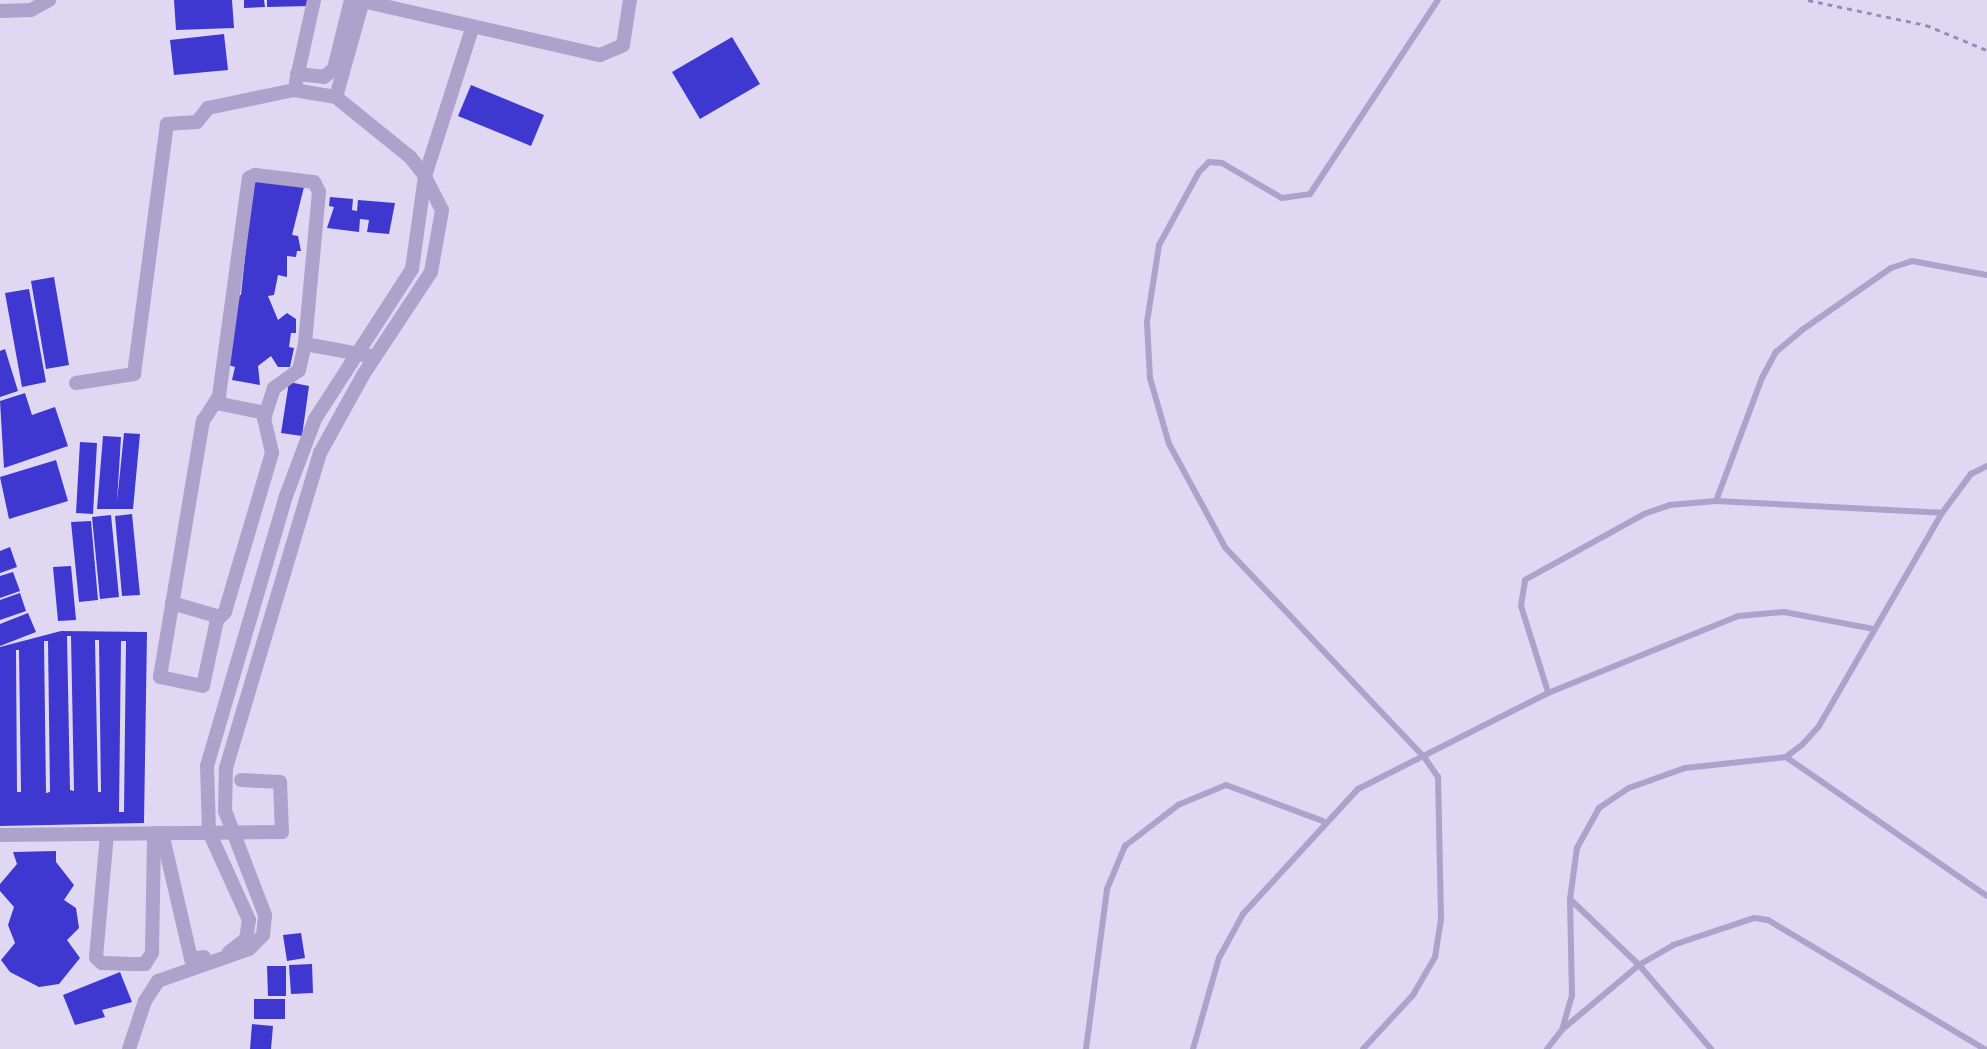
<!DOCTYPE html>
<html>
<head>
<meta charset="utf-8">
<style>
	body { margin:0 }
	#map { position:relative; width:1987px; height:1049px; overflow:hidden; background:#e0d7f3; font-family:"PT Sans",sans-serif }
	div>[style] { position:absolute }
	.building>* { inset:0; background:#3e38d0 }
	.path>* { height:2.5px; margin-top:-1.25px; transform-origin:0; background:repeating-linear-gradient(90deg,#968cb7 0 5px,transparent 0 10px) }
	.lane>* { height:6px; margin:-3px; padding:0 3px; transform-origin:3px; border-radius:3px; background:#ada2cc }
	.street>* { height:14px; margin:-7px; padding:0 7px; transform-origin:7px; border-radius:7px; background:#ada2cc }
	span { translate:-50% -50%; white-space:nowrap; text-align:center; line-height:1.15; -webkit-text-stroke:10px #ebe3fa; paint-order:stroke }
</style>
</head>
<body>
<div id="map">
	<div class="building">
		<i style="clip-path:polygon(174px 0,232px 0,234px 28px,176px 30px)"></i>
		<i style="clip-path:polygon(244px 0,264px 0,265px 7px,244px 8px)"></i>
		<i style="clip-path:polygon(267px 0,310px 0,310px 6px,267px 7px)"></i>
		<i style="clip-path:polygon(224px 34px,228px 70px,174px 75px,170px 40px)"></i>
		<i style="clip-path:polygon(732px 37px,760px 84px,700px 119px,672px 72px)"></i>
		<i style="clip-path:polygon(471px 85px,544px 115px,531px 146px,458px 116px)"></i>
		<i style="clip-path:polygon(253px 181px,304px 187px,292px 235px,298px 236px,301px 251px,297px 251px,296px 257px,287px 256px,287px 277px,278px 275px,274px 295px,268px 296px,278px 320px,287px 313px,296px 319px,296px 333px,291px 333px,289px 347px,294px 348px,290px 367px,278px 367px,271px 356px,258px 366px,260px 385px,232px 380px,235px 367px,228px 365px,238px 295px,241px 295px)"></i>
		<i style="clip-path:polygon(330px 197px,353px 199px,352px 210px,357px 211px,358px 200px,395px 203px,389px 234px,367px 232px,369px 220px,360px 219px,359px 232px,327px 228px,334px 207px,329px 206px)"></i>
		<i style="clip-path:polygon(54px 277px,69px 365px,46px 369px,31px 281px)"></i>
		<i style="clip-path:polygon(29px 289px,46px 382px,22px 387px,5px 293px)"></i>
		<i style="clip-path:polygon(5px 349px,18px 391px,0 397px,0 351px)"></i>
		<i style="clip-path:polygon(289px 382px,309px 386px,302px 436px,281px 433px)"></i>
		<i style="clip-path:polygon(25px 393px,32px 415px,55px 407px,68px 446px,4px 468px,0 401px)"></i>
		<i style="clip-path:polygon(124px 433px,140px 434px,133px 509px,97px 509px,103px 436px,121px 437px,117px 502px)"></i>
		<i style="clip-path:polygon(80px 442px,97px 443px,93px 514px,76px 513px)"></i>
		<i style="clip-path:polygon(56px 460px,68px 501px,9px 519px,0 477px)"></i>
		<i style="clip-path:polygon(132px 514px,140px 595px,122px 596px,115px 516px)"></i>
		<i style="clip-path:polygon(111px 515px,119px 597px,100px 599px,92px 517px)"></i>
		<i style="clip-path:polygon(91px 521px,98px 600px,79px 602px,71px 522px)"></i>
		<i style="clip-path:polygon(10px 547px,17px 567px,0 573px,0 551px)"></i>
		<i style="clip-path:polygon(71px 566px,76px 620px,58px 621px,53px 567px)"></i>
		<i style="clip-path:polygon(13px 572px,20px 591px,0 598px,0 576px)"></i>
		<i style="clip-path:polygon(20px 593px,26px 611px,0 620px,0 600px)"></i>
		<i style="clip-path:polygon(28px 613px,36px 632px,0 646px,0 624px)"></i>
		<i style="clip-path:polygon(evenodd,61px 631px,147px 632px,144px 823px,0 826px,0 647px,61px 631px,67px 636px,71px 636px,74px 791px,70px 790px,67px 636px,61px 631px,95px 640px,99px 640px,101px 792px,98px 792px,95px 640px,61px 631px,44px 641px,48px 641px,50px 792px,46px 793px,44px 641px,61px 631px,121px 641px,126px 641px,124px 812px,119px 812px,121px 641px,61px 631px,16px 650px,19px 650px,21px 792px,17px 792px,16px 650px)"></i>
		<i style="clip-path:polygon(56px 851px,56px 862px,74px 885px,64px 900px,76px 908px,79px 928px,67px 940px,80px 958px,59px 984px,39px 987px,10px 972px,1px 960px,15px 943px,8px 925px,14px 907px,0 891px,0 884px,17px 864px,13px 852px)"></i>
		<i style="clip-path:polygon(301px 933px,305px 958px,287px 961px,283px 935px)"></i>
		<i style="clip-path:polygon(312px 964px,313px 993px,291px 994px,289px 965px)"></i>
		<i style="clip-path:polygon(267px 966px,286px 966px,286px 996px,268px 996px)"></i>
		<i style="clip-path:polygon(120px 972px,132px 1002px,102px 1010px,105px 1017px,75px 1025px,63px 995px)"></i>
		<i style="clip-path:polygon(254px 999px,285px 999px,285px 1019px,254px 1019px)"></i>
		<i style="clip-path:polygon(252px 1024px,273px 1026px,271px 1049px,250px 1049px)"></i>
	</div>
	<div class="path">
		<i style="left:1808px;top:0;width:121px;rotate:12deg"></i>
		<i style="left:1926px;top:25px;width:66px;rotate:22.3deg"></i>
	</div>
	<div class="lane">
		<i style="left:1716px;top:501px;width:131px;rotate:-69.5deg"></i>
		<i style="left:1762px;top:378px;width:30px;rotate:-62deg"></i>
		<i style="left:1776px;top:352px;width:34px;rotate:-40deg"></i>
		<i style="left:1802px;top:330px;width:108px;rotate:-34.9deg"></i>
		<i style="left:1891px;top:268px;width:22px;rotate:-18deg"></i>
		<i style="left:1912px;top:261px;width:76px;rotate:10.6deg"></i>
		<i style="left:1548px;top:692px;width:90px;rotate:-107.4deg"></i>
		<i style="left:1521px;top:606px;width:26px;rotate:-81deg"></i>
		<i style="left:1525px;top:580px;width:136px;rotate:-29deg"></i>
		<i style="left:1644px;top:514px;width:28px;rotate:-19deg"></i>
		<i style="left:1670px;top:505px;width:46px;rotate:-5deg"></i>
		<i style="left:1716px;top:501px;width:226px;rotate:3deg"></i>
		<i style="left:1786px;top:757px;width:244px;rotate:34.7deg"></i>
		<i style="left:1572px;top:901px;width:93px;rotate:43.7deg"></i>
		<i style="left:1639px;top:965px;width:111px;rotate:49.4deg"></i>
		<i style="left:1564px;top:1028px;width:98px;rotate:-40deg"></i>
		<i style="left:1639px;top:965px;width:39px;rotate:-30deg"></i>
		<i style="left:1673px;top:945px;width:85px;rotate:-18.4deg"></i>
		<i style="left:1754px;top:918px;width:14px;rotate:8deg"></i>
		<i style="left:1768px;top:920px;width:252px;rotate:30.8deg"></i>
		<i style="left:1086px;top:1049px;width:161px;rotate:-82.5deg"></i>
		<i style="left:1107px;top:889px;width:47px;rotate:-67.3deg"></i>
		<i style="left:1125px;top:846px;width:67px;rotate:-37.7deg"></i>
		<i style="left:1178px;top:805px;width:52px;rotate:-22.6deg"></i>
		<i style="left:1226px;top:785px;width:103px;rotate:20.4deg"></i>
		<i style="left:1193px;top:1049px;width:95px;rotate:-74.1deg"></i>
		<i style="left:1219px;top:958px;width:50px;rotate:-61.4deg"></i>
		<i style="left:1243px;top:914px;width:170px;rotate:-47.4deg"></i>
		<i style="left:1358px;top:789px;width:213px;rotate:-26.8deg"></i>
		<i style="left:1548px;top:693px;width:206px;rotate:-22deg"></i>
		<i style="left:1739px;top:616px;width:45px;rotate:-5.1deg"></i>
		<i style="left:1784px;top:612px;width:92px;rotate:10.7deg"></i>
		<i style="left:1363px;top:1049px;width:74px;rotate:-47.2deg"></i>
		<i style="left:1413px;top:995px;width:44px;rotate:-59.9deg"></i>
		<i style="left:1435px;top:957px;width:38px;rotate:-81deg"></i>
		<i style="left:1441px;top:919px;width:142px;rotate:-91.2deg"></i>
		<i style="left:1438px;top:777px;width:24px;rotate:-125deg"></i>
		<i style="left:1424px;top:757px;width:289px;rotate:-133.5deg"></i>
		<i style="left:1225px;top:547px;width:117px;rotate:-118.5deg"></i>
		<i style="left:1169px;top:444px;width:69px;rotate:-106.1deg"></i>
		<i style="left:1150px;top:378px;width:56px;rotate:-93.1deg"></i>
		<i style="left:1147px;top:322px;width:78px;rotate:-81.1deg"></i>
		<i style="left:1159px;top:245px;width:83px;rotate:-61.3deg"></i>
		<i style="left:1199px;top:172px;width:14px;rotate:-45deg"></i>
		<i style="left:1209px;top:162px;width:13px;rotate:4deg"></i>
		<i style="left:1222px;top:163px;width:69px;rotate:30.3deg"></i>
		<i style="left:1282px;top:198px;width:28px;rotate:-8deg"></i>
		<i style="left:1310px;top:194px;width:232px;rotate:-56.6deg"></i>
		<i style="left:1547px;top:1049px;width:24px;rotate:-52deg"></i>
		<i style="left:1562px;top:1030px;width:35px;rotate:-74deg"></i>
		<i style="left:1572px;top:996px;width:97px;rotate:-91.2deg"></i>
		<i style="left:1570px;top:899px;width:51px;rotate:-82.2deg"></i>
		<i style="left:1577px;top:848px;width:46px;rotate:-61.2deg"></i>
		<i style="left:1599px;top:808px;width:36px;rotate:-34deg"></i>
		<i style="left:1629px;top:788px;width:59px;rotate:-19.7deg"></i>
		<i style="left:1685px;top:768px;width:102px;rotate:-6.2deg"></i>
		<i style="left:1786px;top:757px;width:20px;rotate:-37deg"></i>
		<i style="left:1802px;top:745px;width:25px;rotate:-48deg"></i>
		<i style="left:1819px;top:726px;width:246px;rotate:-60deg"></i>
		<i style="left:1942px;top:513px;width:49px;rotate:-53.4deg"></i>
		<i style="left:1971px;top:474px;width:18px;rotate:-27deg"></i>
	</div>
	<div class="street">
		<i style="left:362px;top:1px;width:244px;rotate:12.8deg"></i>
		<i style="left:600px;top:55px;width:25px;rotate:-23deg"></i>
		<i style="left:623px;top:45px;width:46px;rotate:-81.2deg"></i>
		<i style="left:0;top:11px;width:31px;rotate:-2deg"></i>
		<i style="left:31px;top:10px;width:21px;rotate:-29deg"></i>
		<i style="left:297px;top:74px;width:27px;rotate:6deg"></i>
		<i style="left:324px;top:77px;width:13px;rotate:-39deg"></i>
		<i style="left:334px;top:69px;width:71px;rotate:-76.2deg"></i>
		<i style="left:296px;top:82px;width:84px;rotate:-77.6deg"></i>
		<i style="left:305px;top:344px;width:27px;rotate:103deg"></i>
		<i style="left:299px;top:370px;width:31px;rotate:144deg"></i>
		<i style="left:274px;top:388px;width:32px;rotate:108deg"></i>
		<i style="left:264px;top:418px;width:36px;rotate:77deg"></i>
		<i style="left:272px;top:453px;width:166px;rotate:106.5deg"></i>
		<i style="left:225px;top:612px;width:11px;rotate:135deg"></i>
		<i style="left:217px;top:620px;width:67px;rotate:102deg"></i>
		<i style="left:203px;top:686px;width:44px;rotate:-168.2deg"></i>
		<i style="left:160px;top:677px;width:260px;rotate:-80.5deg"></i>
		<i style="left:203px;top:421px;width:30px;rotate:-57deg"></i>
		<i style="left:219px;top:396px;width:220px;rotate:-82.2deg"></i>
		<i style="left:249px;top:178px;width:7px;rotate:-27deg"></i>
		<i style="left:255px;top:175px;width:59px;rotate:6.8deg"></i>
		<i style="left:314px;top:182px;width:11px;rotate:63deg"></i>
		<i style="left:319px;top:192px;width:153px;rotate:95.3deg"></i>
		<i style="left:305px;top:344px;width:71px;rotate:10.5deg"></i>
		<i style="left:76px;top:383px;width:59px;rotate:-8.8deg"></i>
		<i style="left:134px;top:374px;width:252px;rotate:-82.5deg"></i>
		<i style="left:167px;top:124px;width:30px;rotate:-4deg"></i>
		<i style="left:197px;top:122px;width:18px;rotate:-52deg"></i>
		<i style="left:208px;top:108px;width:88px;rotate:-11.8deg"></i>
		<i style="left:294px;top:90px;width:43px;rotate:9.5deg"></i>
		<i style="left:216px;top:403px;width:50px;rotate:11.5deg"></i>
		<i style="left:172px;top:603px;width:50px;rotate:16.3deg"></i>
		<i style="left:162px;top:833px;width:129px;rotate:77deg"></i>
		<i style="left:191px;top:959px;width:13px;rotate:-9deg"></i>
		<i style="left:107px;top:834px;width:124px;rotate:95.1deg"></i>
		<i style="left:96px;top:958px;width:8px;rotate:40deg"></i>
		<i style="left:102px;top:963px;width:36px;rotate:2deg"></i>
		<i style="left:138px;top:964px;width:7px"></i>
		<i style="left:145px;top:964px;width:13px;rotate:-58deg"></i>
		<i style="left:152px;top:953px;width:120px;rotate:-89deg"></i>
		<i style="left:0;top:835px;width:282px;rotate:-0.6deg"></i>
		<i style="left:282px;top:832px;width:50px;rotate:-92.3deg"></i>
		<i style="left:280px;top:782px;width:39px;rotate:-177deg"></i>
		<i style="left:229px;top:952px;width:21px;rotate:-37deg"></i>
		<i style="left:246px;top:939px;width:19px;rotate:-81deg"></i>
		<i style="left:249px;top:920px;width:97px;rotate:-114.4deg"></i>
		<i style="left:209px;top:832px;width:66px;rotate:-91.7deg"></i>
		<i style="left:207px;top:766px;width:281px;rotate:-73.7deg"></i>
		<i style="left:286px;top:496px;width:82px;rotate:-69.4deg"></i>
		<i style="left:315px;top:419px;width:179px;rotate:-57.1deg"></i>
		<i style="left:412px;top:269px;width:94px;rotate:-82deg"></i>
		<i style="left:425px;top:176px;width:157px;rotate:-72.3deg"></i>
		<i style="left:129px;top:1049px;width:51px;rotate:-71.6deg"></i>
		<i style="left:145px;top:1001px;width:24px;rotate:-57deg"></i>
		<i style="left:158px;top:981px;width:96px;rotate:-19.4deg"></i>
		<i style="left:249px;top:949px;width:20px;rotate:-45deg"></i>
		<i style="left:263px;top:935px;width:20px;rotate:-84deg"></i>
		<i style="left:265px;top:915px;width:111px;rotate:-111deg"></i>
		<i style="left:225px;top:811px;width:43px;rotate:-88.7deg"></i>
		<i style="left:226px;top:768px;width:329px;rotate:-73.4deg"></i>
		<i style="left:320px;top:453px;width:89px;rotate:-61.1deg"></i>
		<i style="left:363px;top:375px;width:123px;rotate:-56.6deg"></i>
		<i style="left:431px;top:272px;width:63px;rotate:-79.9deg"></i>
		<i style="left:442px;top:210px;width:38px;rotate:-117deg"></i>
		<i style="left:425px;top:176px;width:24px;rotate:-128deg"></i>
		<i style="left:410px;top:157px;width:95px;rotate:-141deg"></i>
		<i style="left:336px;top:97px;width:101px;rotate:-74.4deg"></i>
	</div>
</div>
</body>
</html>
